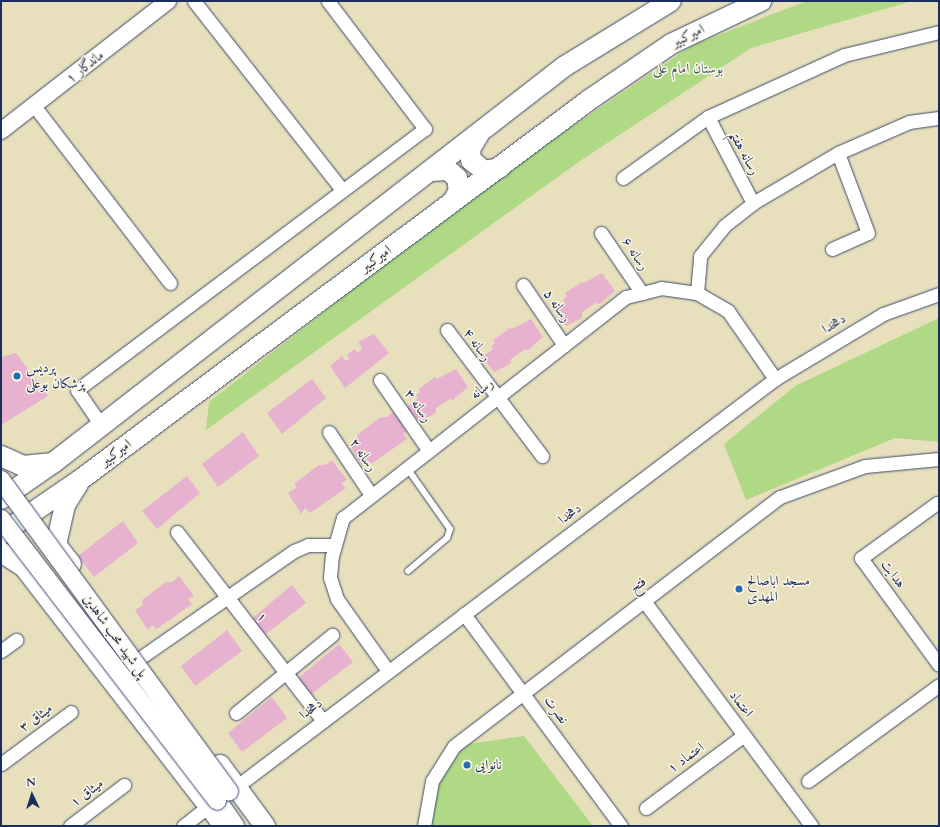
<!DOCTYPE html>
<html>
<head>
<meta charset="utf-8">
<style>
	body { margin:0 }
	#map { position:relative; width:940px; height:827px; overflow:hidden; background:#e8e0bc; font-family:Cardo,Amiri,serif }
	div>[style] { position:absolute }
	.green>* { inset:0; background:#afd984 }
	.building>* { inset:0; background:#e7b1d0 }
	.roads { filter:drop-shadow(0 0 1px #3a4a6c) drop-shadow(0 0 1px #3a4a6c) }
	.service>* { height:6px; margin:-3px; padding:0 3px; transform-origin:3px; border-radius:3px; background:#fff }
	.minor>* { height:13px; margin:-6.5px; padding:0 6.5px; transform-origin:6.5px; border-radius:6.5px; background:#fff }
	.tertiary>* { height:16px; margin:-8px; padding:0 8px; transform-origin:8px; border-radius:8px; background:#fff }
	.secondary>* { height:18px; margin:-9px; padding:0 9px; transform-origin:9px; border-radius:9px; background:#fff }
	.primary>* { height:20px; margin:-10px; padding:0 10px; transform-origin:10px; border-radius:10px; background:#fff }
	.bridges { filter:drop-shadow(0 0 1px #3a4a6c) drop-shadow(0 0 1px #3a4a6c) }
	.secondary-bridge>* { height:18px; margin:-9px; padding:0 9px; transform-origin:9px; border-radius:9px; background:#fff }
	.dots>* { width:11px; height:11px; translate:-50% -50%; box-sizing:border-box; border:2px solid #fcf5e5; border-radius:50% }
	span { translate:-50% -50%; white-space:nowrap; text-align:center; line-height:1.15; -webkit-text-stroke:3px #fcf5e5; paint-order:stroke }
	.street-label { font-size:14px; color:#1b2f5e }
	.park-label { font-size:14px; color:#405a68 }
	.poi-label { font-size:14px; color:#1b2f5e }
	.left { translate:0 -50%; text-align:left }
	.frame { position:absolute; inset:0; border:2px solid #1b2f5e; pointer-events:none }
	.north { position:absolute; left:12px; top:775px; width:40px; height:40px; -webkit-text-stroke:3px #fcf5e5; paint-order:stroke; rotate:356deg; font-size:11px; font-weight:700; line-height:16px; text-align:center; color:#1b2f5e }
	.north::after { content:''; display:block; margin:auto; width:14px; height:18px; background:#1b2f5e; clip-path:polygon(50% 0,100% 100%,50% 72%,0 100%) }
</style>
</head>
<body>
<div id="map">
	<div class="green">
		<i style="clip-path:polygon(807px 1px,912px 1px,751px 48px,580px 161px,206px 430px,209px 402px,399px 253px,546px 144px,693px 45px)"></i>
		<i style="clip-path:polygon(939px 318px,939px 442px,895px 438px,746px 500px,724px 444px,795px 386px)"></i>
		<i style="clip-path:polygon(524px 736px,593px 826px,424px 826px,432px 781px,454px 746px)"></i>
	</div>
	<div class="building">
		<i style="clip-path:polygon(602px 273px,615px 291px,600px 304px,596px 303px,582px 312px,582px 318px,566px 326px,554px 311px,565px 303px,563px 300px,567px 296px,565px 293px,582px 282px,584px 283px)"></i>
		<i style="clip-path:polygon(531px 319px,543px 337px,528px 350px,525px 349px,511px 359px,510px 364px,494px 372px,482px 357px,493px 349px,491px 346px,495px 343px,493px 340px,510px 328px,512px 329px)"></i>
		<i style="clip-path:polygon(374px 334px,389px 353px,345px 388px,330px 366px,342px 356px,345px 361px,349px 359px,347px 355px,354px 349px,358px 353px,362px 348px,358px 342px)"></i>
		<i style="clip-path:polygon(16px 353px,48px 396px,1px 425px,1px 357px)"></i>
		<i style="clip-path:polygon(456px 369px,468px 387px,453px 400px,450px 399px,436px 408px,436px 413px,419px 422px,407px 407px,418px 398px,416px 395px,420px 392px,419px 389px,435px 377px,437px 379px)"></i>
		<i style="clip-path:polygon(312px 379px,326px 398px,282px 434px,267px 413px)"></i>
		<i style="clip-path:polygon(394px 411px,409px 431px,403px 434px,407px 439px,371px 464px,367px 460px,362px 465px,350px 445px,358px 439px,357px 435px,381px 417px,387px 417px)"></i>
		<i style="clip-path:polygon(243px 432px,259px 456px,218px 487px,202px 464px)"></i>
		<i style="clip-path:polygon(332px 460px,347px 480px,341px 483px,346px 488px,310px 513px,305px 508px,301px 514px,288px 493px,296px 488px,295px 483px,319px 465px,325px 465px)"></i>
		<i style="clip-path:polygon(187px 476px,200px 493px,157px 529px,142px 511px)"></i>
		<i style="clip-path:polygon(123px 521px,138px 543px,94px 577px,78px 556px)"></i>
		<i style="clip-path:polygon(179px 576px,194px 596px,188px 599px,192px 604px,157px 629px,152px 625px,148px 630px,135px 610px,143px 605px,142px 600px,166px 582px,172px 582px)"></i>
		<i style="clip-path:polygon(292px 585px,306px 603px,262px 637px,249px 621px)"></i>
		<i style="clip-path:polygon(227px 630px,242px 651px,195px 686px,181px 666px)"></i>
		<i style="clip-path:polygon(339px 644px,353px 662px,309px 696px,296px 680px)"></i>
		<i style="clip-path:polygon(272px 697px,287px 718px,242px 752px,228px 733px)"></i>
	</div>
	<div class="roads">
		<div class="service">
			<i style="left:407px;top:468px;width:75px;rotate:54.8deg"></i>
			<i style="left:450px;top:529px;width:9px;rotate:108deg"></i>
			<i style="left:447px;top:538px;width:51px;rotate:139.8deg"></i>
		</div>
		<div class="minor">
			<i style="left:194px;top:1px;width:240px;rotate:51.9deg"></i>
			<i style="left:35px;top:107px;width:222px;rotate:52.5deg"></i>
			<i style="left:708px;top:117px;width:97px;rotate:62.4deg"></i>
			<i style="left:623px;top:178px;width:105px;rotate:-35.7deg"></i>
			<i style="left:708px;top:117px;width:149px;rotate:-24.5deg"></i>
			<i style="left:844px;top:55px;width:98px;rotate:-13.6deg"></i>
			<i style="left:601px;top:233px;width:73px;rotate:55.7deg"></i>
			<i style="left:832px;top:249px;width:39px;rotate:-24deg"></i>
			<i style="left:868px;top:233px;width:85px;rotate:-110.6deg"></i>
			<i style="left:523px;top:285px;width:73px;rotate:55.7deg"></i>
			<i style="left:697px;top:293px;width:37px;rotate:-85deg"></i>
			<i style="left:700px;top:256px;width:38px;rotate:-51deg"></i>
			<i style="left:724px;top:226px;width:37px;rotate:-38deg"></i>
			<i style="left:753px;top:203px;width:99px;rotate:-30.5deg"></i>
			<i style="left:838px;top:153px;width:77px;rotate:-23.6deg"></i>
			<i style="left:909px;top:122px;width:30px;rotate:-8deg"></i>
			<i style="left:447px;top:330px;width:158px;rotate:53deg"></i>
			<i style="left:380px;top:380px;width:86px;rotate:55.4deg"></i>
			<i style="left:101px;top:425px;width:42px;rotate:-124.4deg"></i>
			<i style="left:77px;top:390px;width:435px;rotate:-36.9deg"></i>
			<i style="left:425px;top:129px;width:161px;rotate:-127.2deg"></i>
			<i style="left:329px;top:432px;width:76px;rotate:56.3deg"></i>
			<i style="left:937px;top:503px;width:94px;rotate:144.1deg"></i>
			<i style="left:861px;top:558px;width:132px;rotate:53.9deg"></i>
			<i style="left:177px;top:532px;width:239px;rotate:52.3deg"></i>
			<i style="left:644px;top:601px;width:281px;rotate:53.3deg"></i>
			<i style="left:464px;top:614px;width:264px;rotate:53.5deg"></i>
			<i style="left:1px;top:651px;width:19px;rotate:-36deg"></i>
			<i style="left:140px;top:658px;width:188px;rotate:-34.8deg"></i>
			<i style="left:294px;top:551px;width:15px;rotate:-23deg"></i>
			<i style="left:308px;top:545px;width:27px"></i>
			<i style="left:388px;top:671px;width:88px;rotate:-125.3deg"></i>
			<i style="left:337px;top:599px;width:23px;rotate:-108deg"></i>
			<i style="left:330px;top:577px;width:21px;rotate:-85deg"></i>
			<i style="left:332px;top:556px;width:40px;rotate:-74deg"></i>
			<i style="left:343px;top:518px;width:359px;rotate:-38deg"></i>
			<i style="left:626px;top:297px;width:36px;rotate:-14deg"></i>
			<i style="left:661px;top:288px;width:36px;rotate:8deg"></i>
			<i style="left:697px;top:293px;width:36px;rotate:30deg"></i>
			<i style="left:728px;top:311px;width:83px;rotate:55.3deg"></i>
			<i style="left:236px;top:713px;width:124px;rotate:-39.1deg"></i>
			<i style="left:1px;top:764px;width:87px;rotate:-36.6deg"></i>
			<i style="left:808px;top:781px;width:162px;rotate:-36.2deg"></i>
			<i style="left:236px;top:787px;width:676px;rotate:-37.12deg"></i>
			<i style="left:775px;top:379px;width:126px;rotate:-31deg"></i>
			<i style="left:883px;top:314px;width:59px;rotate:-19.7deg"></i>
			<i style="left:646px;top:808px;width:122px;rotate:-36.7deg"></i>
			<i style="left:70px;top:826px;width:68px;rotate:-37.2deg"></i>
			<i style="left:183px;top:826px;width:33px;rotate:-38deg"></i>
			<i style="left:424px;top:826px;width:46px;rotate:-79.9deg"></i>
			<i style="left:432px;top:781px;width:41px;rotate:-57.8deg"></i>
			<i style="left:454px;top:746px;width:410px;rotate:-37.4deg"></i>
			<i style="left:780px;top:497px;width:90px;rotate:-20deg"></i>
			<i style="left:865px;top:466px;width:74px;rotate:-5.4deg"></i>
		</div>
		<div class="tertiary">
			<i style="left:1px;top:131px;width:212px;rotate:-37.9deg"></i>
		</div>
		<div class="secondary">
			<i style="left:219px;top:803px;width:28px;rotate:55deg"></i>
		</div>
		<div class="primary">
			<i style="left:479px;top:134px;width:17px;rotate:121deg"></i>
			<i style="left:470px;top:149px;width:11px;rotate:85deg"></i>
			<i style="left:471px;top:160px;width:17px;rotate:40deg"></i>
			<i style="left:484px;top:171px;width:16px;rotate:-11deg"></i>
			<i style="left:431px;top:171px;width:17px;rotate:-3deg"></i>
			<i style="left:448px;top:170px;width:12px;rotate:42deg"></i>
			<i style="left:457px;top:178px;width:12px;rotate:81deg"></i>
			<i style="left:459px;top:190px;width:11px;rotate:117deg"></i>
			<i style="left:1px;top:456px;width:24px;rotate:24deg"></i>
			<i style="left:23px;top:466px;width:28px;rotate:-6deg"></i>
			<i style="left:1px;top:499px;width:63px;rotate:-34.7deg"></i>
			<i style="left:53px;top:463px;width:648px;rotate:-37.79deg"></i>
			<i style="left:565px;top:66px;width:124px;rotate:-31.5deg"></i>
			<i style="left:1px;top:534px;width:96px;rotate:-34.4deg"></i>
			<i style="left:80px;top:480px;width:635px;rotate:-36.74deg"></i>
			<i style="left:589px;top:100px;width:99px;rotate:-34.3deg"></i>
			<i style="left:671px;top:44px;width:100px;rotate:-25.5deg"></i>
			<i style="left:1px;top:552px;width:27px;rotate:33deg"></i>
			<i style="left:24px;top:567px;width:327px;rotate:52.3deg"></i>
			<i style="left:71px;top:564px;width:24px;rotate:-128deg"></i>
			<i style="left:56px;top:545px;width:41px;rotate:-77.3deg"></i>
			<i style="left:65px;top:505px;width:25px;rotate:-58deg"></i>
			<i style="left:220px;top:765px;width:76px;rotate:53.6deg"></i>
		</div>
	</div>
	<div class="bridges">
		<div class="secondary-bridge">
			<i style="left:1px;top:480px;width:386px;rotate:53.8deg"></i>
			<i style="left:1px;top:519px;width:355px;rotate:52.5deg"></i>
		</div>
	</div>
	<div class="dots">
		<i style="left:17px;top:376px;background:#1f6fb2"></i>
		<i style="left:739px;top:589px;background:#1f6fb2"></i>
		<i style="left:467px;top:765px;background:#1f6fb2"></i>
	</div>
	<div class="street-label">
		<span style="left:688px;top:36px;rotate:-27deg">امیرکبیر</span>
		<span style="left:85px;top:67px;rotate:-38deg">ماندگار ۱</span>
		<span style="left:744px;top:153px;rotate:62deg">رسانه هفتم</span>
		<span style="left:635px;top:254px;rotate:56deg">رسانه ۶</span>
		<span style="left:376px;top:259px;rotate:-37deg">امیرکبیر</span>
		<span style="left:557px;top:306px;rotate:55deg">رسانه ۵</span>
		<span style="left:834px;top:324px;rotate:-31deg">دهخدا</span>
		<span style="left:477px;top:345px;rotate:54deg">رسانه ۴</span>
		<span style="left:482px;top:389px;rotate:-38deg">رسانه</span>
		<span style="left:418px;top:406px;rotate:55deg">رسانه ۳</span>
		<span style="left:116px;top:453px;rotate:-37deg">امیرکبیر</span>
		<span style="left:363px;top:455px;rotate:56deg">رسانه ۲</span>
		<span style="left:570px;top:514px;rotate:-37deg">دهخدا</span>
		<span style="left:893px;top:574px;rotate:54deg">هدایت</span>
		<span style="left:638px;top:585px;rotate:-37deg">فتح</span>
		<span style="left:262px;top:617px;rotate:52deg">۱</span>
		<span style="left:115px;top:636px;rotate:54deg">پل شهید محب شاهدین</span>
		<span style="left:741px;top:704px;rotate:53deg">اعتماد</span>
		<span style="left:311px;top:709px;rotate:-37deg">دهخدا</span>
		<span style="left:556px;top:710px;rotate:54deg">نصرت</span>
		<span style="left:36px;top:718px;rotate:-37deg">میثاق ۳</span>
		<span style="left:686px;top:758px;rotate:-36deg">اعتماد ۱</span>
		<span style="left:87px;top:793px;rotate:-37deg">میثاق ۱</span>
	</div>
	<div class="park-label">
		<span style="left:688px;top:69px">بوستان امام علی</span>
	</div>
	<div class="poi-label">
		<span class="left" style="left:26px;top:376px">پردیس<br>پزشکان بوعلی</span>
		<span class="left" style="left:747px;top:589px">مسجد اباصالح<br>المهدی</span>
		<span class="left" style="left:475px;top:765px">نانوایی</span>
	</div>
	<div class="frame"></div>
	<div class="north">N</div>
</div>
</body>
</html>
